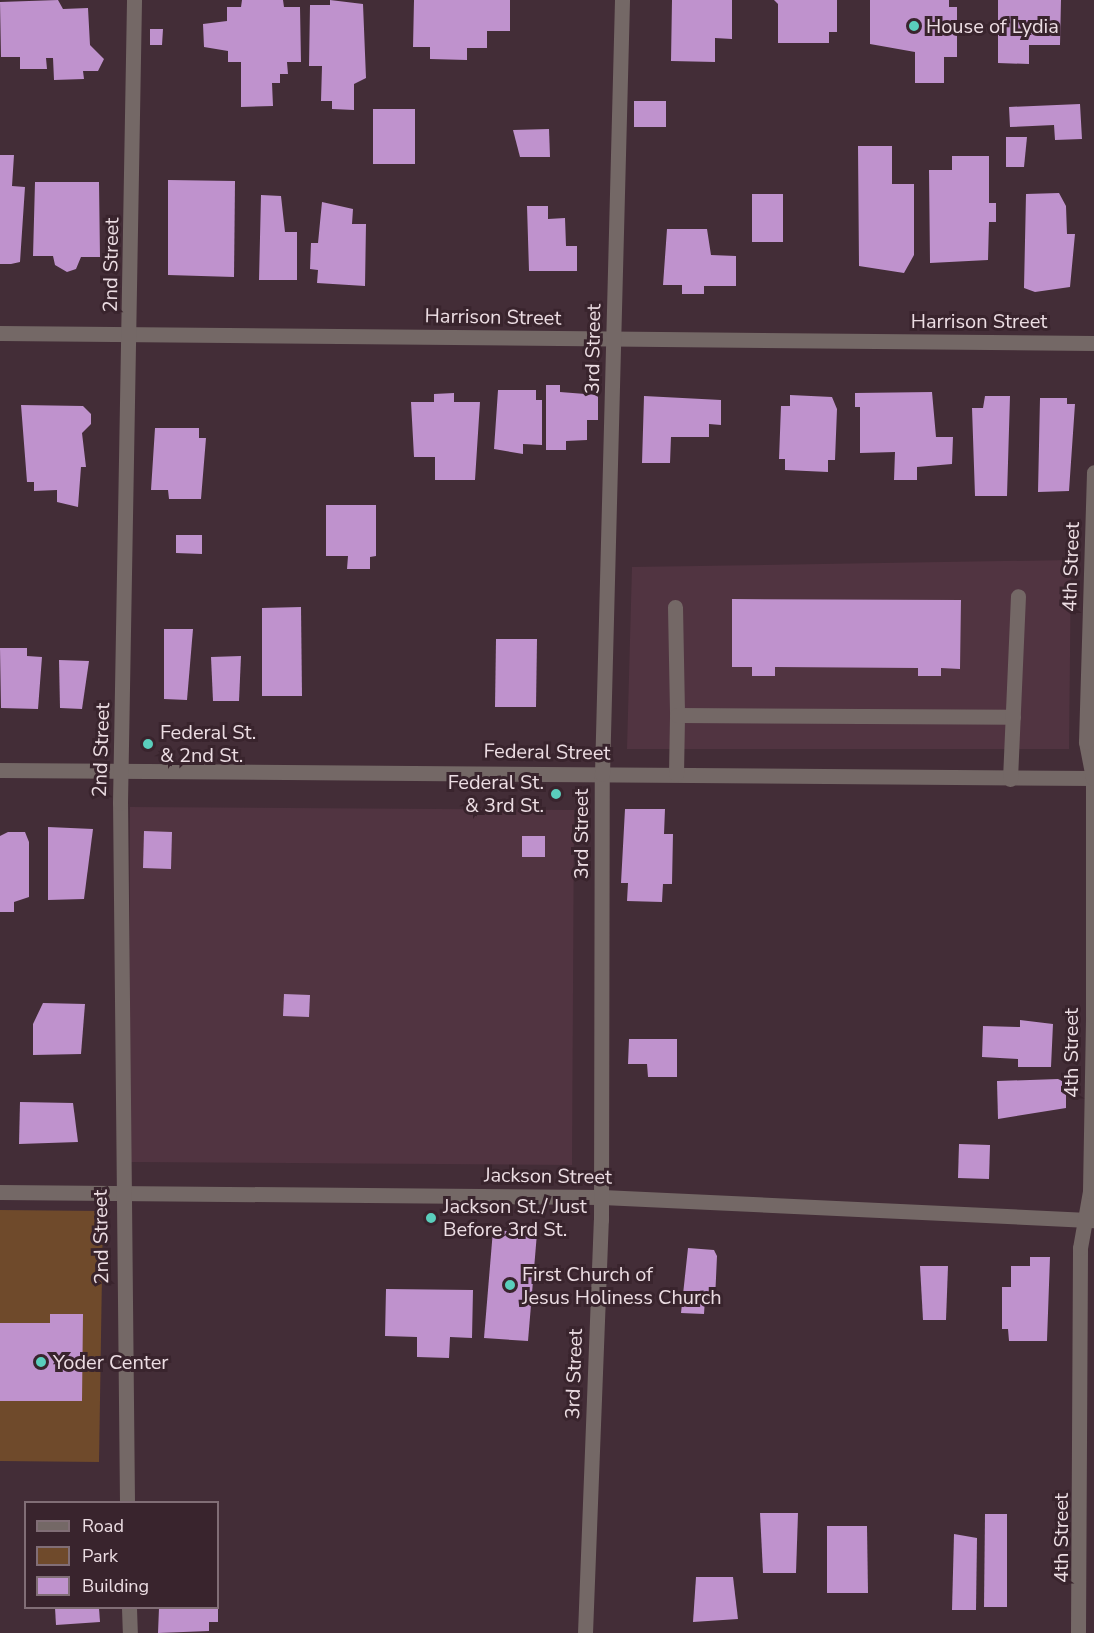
<!DOCTYPE html>
<html>
<head>
<meta charset="utf-8">
<style>
	body { margin:0 }
	#map { position:relative; width:1094px; height:1633px; overflow:hidden; background:#432d37; font-family:"Nunito Sans",sans-serif }
	div>[style] { position:absolute }
	.built>* { inset:0; background:#513441 }
	.green>* { inset:0; background:#6f4a2b }
	.building>* { inset:0; background:#bf92cd }
	.minor>* { height:15px; margin:-7.5px; padding:0 7.5px; transform-origin:7.5px; border-radius:7.5px; background:#746866 }
	.dots>* { width:16px; height:16px; translate:-50% -50%; box-sizing:border-box; border:3px solid #39242d; border-radius:50% }
	span { translate:-50% -50%; white-space:nowrap; text-align:center; line-height:1.15; -webkit-text-stroke:6px #39242d; paint-order:stroke }
	.poi-label { font-size:20px; color:#ecdde3 }
	.left { translate:0 -50%; text-align:left }
	.right { translate:-100% -50%; text-align:right }
	.street-label { font-size:20px; color:#ecdde3 }
	.legend { position:absolute; left:24px; top:1501px; width:195px; height:108px; box-sizing:border-box; background:#39242d; border:2px solid #816e76; margin:0; padding:8px 10px; list-style:none; font-size:18px; color:#ecdde3 }
	.legend li { display:flex; align-items:center; gap:12px; height:30px }
	.legend b { width:30px; border:2px solid #816e76 }
</style>
</head>
<body>
<div id="map">
	<div class="built">
		<i style="clip-path:polygon(1071px 560px,1069px 749px,627px 749px,632px 567px)"></i>
		<i style="clip-path:polygon(130px 807px,574px 810px,572px 1165px,129px 1162px)"></i>
	</div>
	<div class="green">
		<i style="clip-path:polygon(0 1210px,103px 1211px,99px 1462px,0 1461px)"></i>
	</div>
	<div class="building">
		<i style="clip-path:polygon(58px 0,63px 9px,88px 8px,90px 45px,104px 59px,98px 71px,83px 71px,84px 79px,54px 80px,53px 58px,46px 58px,47px 69px,20px 69px,20px 57px,1px 57px,0 2px)"></i>
		<i style="clip-path:polygon(242px 0,283px 0,284px 7px,300px 7px,301px 62px,287px 62px,288px 74px,280px 74px,280px 83px,272px 83px,273px 106px,241px 107px,241px 62px,228px 62px,228px 51px,204px 47px,203px 24px,227px 21px,227px 7px,241px 7px)"></i>
		<i style="clip-path:polygon(330px 0,363px 4px,366px 78px,354px 84px,354px 110px,332px 109px,332px 101px,321px 101px,322px 66px,309px 66px,310px 5px,330px 5px)"></i>
		<i style="clip-path:polygon(414px 0,510px 0,510px 31px,487px 31px,487px 48px,467px 48px,467px 60px,430px 59px,430px 47px,413px 47px)"></i>
		<i style="clip-path:polygon(672px 0,732px 0,732px 39px,715px 38px,715px 62px,671px 61px)"></i>
		<i style="clip-path:polygon(774px 0,837px 0,837px 32px,829px 32px,829px 43px,778px 43px,778px 4px)"></i>
		<i style="clip-path:polygon(870px 0,949px 0,949px 7px,957px 7px,957px 57px,944px 57px,944px 83px,915px 83px,915px 52px,870px 44px)"></i>
		<i style="clip-path:polygon(998px 0,1061px 0,1060px 45px,1029px 45px,1029px 64px,998px 63px)"></i>
		<i style="clip-path:polygon(150px 29px,163px 29px,162px 45px,150px 45px)"></i>
		<i style="clip-path:polygon(634px 101px,666px 101px,666px 127px,634px 127px)"></i>
		<i style="clip-path:polygon(1080px 104px,1082px 139px,1055px 140px,1054px 125px,1010px 127px,1009px 107px)"></i>
		<i style="clip-path:polygon(373px 109px,415px 109px,415px 164px,373px 164px)"></i>
		<i style="clip-path:polygon(549px 129px,550px 157px,520px 157px,513px 130px)"></i>
		<i style="clip-path:polygon(1006px 137px,1027px 137px,1024px 167px,1006px 167px)"></i>
		<i style="clip-path:polygon(858px 146px,892px 146px,892px 184px,914px 184px,914px 255px,904px 273px,859px 266px)"></i>
		<i style="clip-path:polygon(0 155px,14px 155px,12px 186px,25px 187px,20px 262px,11px 264px,0 264px)"></i>
		<i style="clip-path:polygon(952px 156px,989px 156px,989px 203px,996px 203px,996px 222px,989px 222px,988px 260px,930px 263px,929px 170px,952px 170px)"></i>
		<i style="clip-path:polygon(168px 180px,235px 181px,234px 277px,168px 275px)"></i>
		<i style="clip-path:polygon(35px 182px,99px 182px,100px 257px,81px 257px,76px 269px,67px 272px,55px 265px,53px 256px,33px 256px)"></i>
		<i style="clip-path:polygon(1059px 193px,1066px 206px,1067px 234px,1075px 234px,1070px 287px,1035px 292px,1024px 288px,1026px 194px)"></i>
		<i style="clip-path:polygon(752px 194px,783px 194px,783px 242px,752px 242px)"></i>
		<i style="clip-path:polygon(261px 195px,281px 196px,285px 232px,297px 232px,297px 280px,259px 280px)"></i>
		<i style="clip-path:polygon(322px 202px,353px 209px,352px 224px,366px 224px,365px 286px,317px 283px,318px 270px,310px 269px,311px 243px,318px 243px)"></i>
		<i style="clip-path:polygon(527px 206px,548px 206px,548px 219px,565px 218px,566px 246px,577px 246px,577px 271px,529px 271px)"></i>
		<i style="clip-path:polygon(667px 229px,707px 229px,711px 255px,736px 256px,736px 286px,704px 286px,704px 294px,682px 294px,682px 285px,663px 285px)"></i>
		<i style="clip-path:polygon(546px 385px,560px 385px,560px 392px,598px 395px,598px 420px,587px 420px,587px 440px,566px 441px,566px 450px,546px 450px)"></i>
		<i style="clip-path:polygon(498px 390px,536px 390px,536px 400px,542px 400px,542px 445px,523px 444px,523px 454px,494px 449px)"></i>
		<i style="clip-path:polygon(932px 392px,936px 437px,953px 437px,952px 464px,917px 467px,917px 480px,894px 480px,895px 452px,860px 453px,860px 407px,855px 407px,855px 393px)"></i>
		<i style="clip-path:polygon(454px 393px,454px 402px,480px 402px,475px 480px,435px 480px,435px 457px,414px 457px,411px 402px,434px 402px,434px 394px)"></i>
		<i style="clip-path:polygon(790px 395px,832px 397px,837px 409px,835px 460px,828px 460px,828px 472px,785px 470px,785px 459px,779px 459px,781px 406px,790px 406px)"></i>
		<i style="clip-path:polygon(644px 396px,721px 400px,721px 425px,709px 424px,709px 437px,671px 437px,670px 463px,642px 463px)"></i>
		<i style="clip-path:polygon(985px 396px,1010px 396px,1007px 496px,975px 496px,972px 408px,983px 408px)"></i>
		<i style="clip-path:polygon(1040px 398px,1067px 398px,1067px 404px,1075px 404px,1069px 491px,1038px 492px)"></i>
		<i style="clip-path:polygon(21px 405px,83px 406px,91px 414px,91px 424px,82px 433px,86px 467px,81px 467px,78px 507px,57px 502px,57px 490px,34px 491px,34px 482px,27px 482px)"></i>
		<i style="clip-path:polygon(155px 428px,199px 428px,199px 438px,206px 438px,201px 499px,169px 499px,168px 490px,151px 490px)"></i>
		<i style="clip-path:polygon(326px 505px,376px 505px,376px 556px,370px 557px,370px 569px,347px 569px,348px 556px,326px 556px)"></i>
		<i style="clip-path:polygon(176px 535px,202px 535px,202px 554px,176px 553px)"></i>
		<i style="clip-path:polygon(732px 599px,961px 600px,960px 669px,941px 668px,941px 676px,918px 676px,918px 668px,775px 667px,775px 676px,752px 676px,752px 667px,732px 667px)"></i>
		<i style="clip-path:polygon(301px 607px,302px 696px,262px 696px,262px 608px)"></i>
		<i style="clip-path:polygon(164px 629px,193px 629px,187px 700px,164px 699px)"></i>
		<i style="clip-path:polygon(496px 639px,537px 639px,536px 707px,495px 707px)"></i>
		<i style="clip-path:polygon(0 648px,27px 648px,27px 656px,42px 657px,38px 709px,1px 708px)"></i>
		<i style="clip-path:polygon(241px 656px,239px 701px,213px 701px,211px 657px)"></i>
		<i style="clip-path:polygon(59px 660px,89px 661px,82px 709px,60px 708px)"></i>
		<i style="clip-path:polygon(625px 809px,665px 809px,664px 834px,673px 834px,672px 884px,663px 884px,662px 902px,627px 901px,628px 883px,621px 883px)"></i>
		<i style="clip-path:polygon(48px 827px,93px 829px,84px 899px,48px 900px)"></i>
		<i style="clip-path:polygon(144px 831px,172px 832px,171px 869px,143px 868px)"></i>
		<i style="clip-path:polygon(8px 832px,25px 832px,29px 842px,29px 897px,14px 902px,14px 912px,0 912px,0 836px)"></i>
		<i style="clip-path:polygon(522px 836px,545px 836px,545px 857px,522px 857px)"></i>
		<i style="clip-path:polygon(284px 994px,310px 995px,309px 1017px,283px 1016px)"></i>
		<i style="clip-path:polygon(43px 1003px,85px 1004px,81px 1054px,33px 1055px,33px 1024px)"></i>
		<i style="clip-path:polygon(1020px 1020px,1053px 1024px,1051px 1067px,1018px 1067px,1018px 1059px,982px 1057px,983px 1026px,1020px 1027px)"></i>
		<i style="clip-path:polygon(629px 1039px,677px 1039px,677px 1077px,648px 1077px,647px 1064px,628px 1064px)"></i>
		<i style="clip-path:polygon(1058px 1079px,1066px 1083px,1066px 1108px,998px 1119px,997px 1081px)"></i>
		<i style="clip-path:polygon(20px 1102px,73px 1103px,78px 1142px,19px 1144px)"></i>
		<i style="clip-path:polygon(959px 1144px,990px 1145px,989px 1179px,958px 1178px)"></i>
		<i style="clip-path:polygon(493px 1230px,537px 1233px,528px 1341px,484px 1338px)"></i>
		<i style="clip-path:polygon(688px 1248px,714px 1250px,717px 1256px,715px 1300px,705px 1299px,704px 1314px,681px 1313px)"></i>
		<i style="clip-path:polygon(1030px 1257px,1050px 1257px,1047px 1341px,1009px 1341px,1008px 1329px,1002px 1329px,1002px 1287px,1011px 1287px,1011px 1266px,1030px 1266px)"></i>
		<i style="clip-path:polygon(920px 1266px,948px 1266px,946px 1320px,923px 1320px)"></i>
		<i style="clip-path:polygon(386px 1289px,473px 1290px,472px 1338px,450px 1337px,449px 1358px,417px 1357px,417px 1337px,385px 1336px)"></i>
		<i style="clip-path:polygon(50px 1314px,83px 1314px,82px 1401px,0 1401px,0 1323px,50px 1323px)"></i>
		<i style="clip-path:polygon(760px 1513px,798px 1513px,796px 1573px,763px 1573px)"></i>
		<i style="clip-path:polygon(985px 1514px,1007px 1514px,1007px 1607px,984px 1607px)"></i>
		<i style="clip-path:polygon(827px 1526px,867px 1526px,868px 1593px,827px 1593px)"></i>
		<i style="clip-path:polygon(954px 1534px,977px 1538px,976px 1610px,952px 1610px)"></i>
		<i style="clip-path:polygon(696px 1577px,733px 1577px,738px 1619px,693px 1622px)"></i>
		<i style="clip-path:polygon(55px 1608px,99px 1608px,100px 1622px,56px 1625px)"></i>
		<i style="clip-path:polygon(159px 1608px,218px 1608px,218px 1622px,209px 1622px,209px 1631px,158px 1633px)"></i>
	</div>
	<div class="minor">
		<i style="left:0;top:333px;width:1094px;rotate:0.52deg"></i>
		<i style="left:675px;top:607px;width:108px;rotate:88.9deg"></i>
		<i style="left:0;top:770px;width:1094px;rotate:0.42deg"></i>
		<i style="left:676px;top:774px;width:59px;rotate:-89deg"></i>
		<i style="left:677px;top:715px;width:336px;rotate:0.3deg"></i>
		<i style="left:1010px;top:779px;width:183px;rotate:-87.5deg"></i>
		<i style="left:0;top:1192px;width:602px;rotate:0.48deg"></i>
		<i style="left:602px;top:1197px;width:493px;rotate:2.7deg"></i>
		<i style="left:127px;top:1502px;width:699px;rotate:-90.57deg"></i>
		<i style="left:120px;top:803px;width:803px;rotate:-89deg"></i>
		<i style="left:129px;top:1608px;width:25px;rotate:88deg"></i>
		<i style="left:585px;top:1633px;width:413px;rotate:-87.8deg"></i>
		<i style="left:601px;top:1220px;width:446px;rotate:-89.9deg"></i>
		<i style="left:602px;top:774px;width:774px;rotate:-88.52deg"></i>
		<i style="left:1078px;top:1633px;width:385px;rotate:-89.7deg"></i>
		<i style="left:1080px;top:1248px;width:58px;rotate:-80deg"></i>
		<i style="left:1090px;top:1191px;width:175px;rotate:-89deg"></i>
		<i style="left:1093px;top:1016px;width:238px;rotate:-90deg"></i>
		<i style="left:1093px;top:778px;width:37px;rotate:-101deg"></i>
		<i style="left:1086px;top:742px;width:270px;rotate:-88.3deg"></i>
	</div>
	<div class="dots">
		<i style="left:914px;top:26px;background:#5acebc"></i>
		<i style="left:148px;top:744px;background:#5acebc"></i>
		<i style="left:556px;top:794px;background:#5acebc"></i>
		<i style="left:431px;top:1218px;background:#5acebc"></i>
		<i style="left:510px;top:1285px;background:#5acebc"></i>
		<i style="left:41px;top:1362px;background:#5acebc"></i>
	</div>
	<div class="poi-label">
		<span class="left" style="left:926px;top:26px">House of Lydia</span>
		<span class="left" style="left:160px;top:744px">Federal St.<br>&amp; 2nd St.</span>
		<span class="right" style="left:544px;top:794px">Federal St.<br>&amp; 3rd St.</span>
		<span class="left" style="left:443px;top:1218px">Jackson St./ Just<br>Before 3rd St.</span>
		<span class="left" style="left:522px;top:1286px">First Church of<br>Jesus Holiness Church</span>
		<span class="left" style="left:53px;top:1362px">Yoder Center</span>
	</div>
	<div class="street-label">
		<span style="left:111px;top:265px;rotate:-89deg">2nd Street</span>
		<span style="left:493px;top:317px;rotate:1deg">Harrison Street</span>
		<span style="left:979px;top:321px">Harrison Street</span>
		<span style="left:593px;top:349px;rotate:-89deg">3rd Street</span>
		<span style="left:1071px;top:567px;rotate:-88deg">4th Street</span>
		<span style="left:101px;top:750px;rotate:-88deg">2nd Street</span>
		<span style="left:547px;top:752px;rotate:1deg">Federal Street</span>
		<span style="left:581px;top:834px;rotate:-90deg">3rd Street</span>
		<span style="left:1071px;top:1053px;rotate:-90deg">4th Street</span>
		<span style="left:548px;top:1176px;rotate:1deg">Jackson Street</span>
		<span style="left:101px;top:1237px;rotate:-91deg">2nd Street</span>
		<span style="left:574px;top:1374px;rotate:-88deg">3rd Street</span>
		<span style="left:1061px;top:1538px;rotate:-90deg">4th Street</span>
	</div>
	<ul class="legend">
	<li><b style="height:8px;background:#746866"></b>Road</li>
	<li><b style="height:16px;background:#6f4a2b"></b>Park</li>
	<li><b style="height:16px;background:#bf92cd"></b>Building</li>
	</ul>
</div>
</body>
</html>
